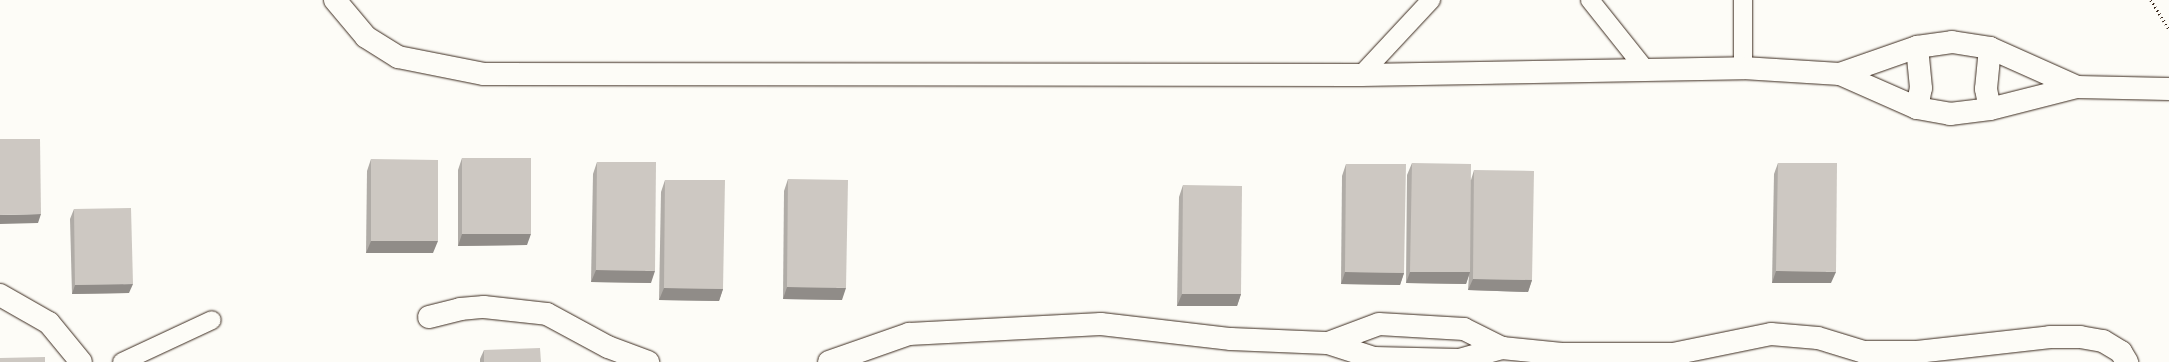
<!DOCTYPE html>
<html>
<head>
<meta charset="utf-8">
<style>
	body { margin:0 }
	#map { position:relative; width:2169px; height:362px; overflow:hidden; background:#fdfcf7; font-family:Mali,sans-serif }
	div>[style] { position:absolute }
	.path>* { height:2.5px; margin-top:-1.25px; transform-origin:0; background:repeating-linear-gradient(90deg,#3b2a1e 0 1px,transparent 0 4px) }
	.roads { filter:drop-shadow(0 0 1px #3b2a1e) drop-shadow(0 0 1px #3b2a1e) }
	.service>* { height:18px; margin:-9px; padding:0 9px; transform-origin:9px; border-radius:9px; background:#fdfcf7 }
	.minor>* { height:22px; margin:-11px; padding:0 11px; transform-origin:11px; border-radius:11px; background:#fdfcf7 }
	.wall>* { inset:0; background:#b0aca7 }
	.shaded-wall>* { inset:0; background:#908c88 }
	.building>* { inset:0; background:#cdc8c2 }
	span { translate:-50% -50%; white-space:nowrap; text-align:center; line-height:1.15; -webkit-text-stroke:4px #fdfcf7; paint-order:stroke }
</style>
</head>
<body>
<div id="map">
	<div class="path">
		<i style="left:2151px;top:0;width:34px;rotate:58deg"></i>
	</div>
	<div class="roads">
		<div class="service">
			<i style="left:1590px;top:0;width:88px;rotate:51.4deg"></i>
			<i style="left:1743px;top:68px;width:68px;rotate:-90deg"></i>
			<i style="left:1361px;top:75px;width:103px;rotate:-47deg"></i>
			<i style="left:122px;top:362px;width:99px;rotate:-25deg"></i>
		</div>
		<div class="minor">
			<i style="left:335px;top:0;width:48px;rotate:50deg"></i>
			<i style="left:366px;top:37px;width:38px;rotate:32deg"></i>
			<i style="left:398px;top:57px;width:88px;rotate:11.2deg"></i>
			<i style="left:484px;top:74px;width:877px;rotate:0.07deg"></i>
			<i style="left:1361px;top:75px;width:382px;rotate:-1deg"></i>
			<i style="left:1743px;top:68px;width:97px;rotate:3.5deg"></i>
			<i style="left:1840px;top:74px;width:84px;rotate:23.8deg"></i>
			<i style="left:1917px;top:108px;width:34px;rotate:10deg"></i>
			<i style="left:1950px;top:114px;width:40px;rotate:-7.1deg"></i>
			<i style="left:1990px;top:109px;width:90px;rotate:-14.2deg"></i>
			<i style="left:2077px;top:87px;width:92px;rotate:1.2deg"></i>
			<i style="left:1990px;top:48px;width:41px;rotate:95.6deg"></i>
			<i style="left:1986px;top:89px;width:20px;rotate:79deg"></i>
			<i style="left:1840px;top:74px;width:82px;rotate:-19.3deg"></i>
			<i style="left:1917px;top:47px;width:35px;rotate:-8deg"></i>
			<i style="left:1952px;top:42px;width:38px;rotate:9deg"></i>
			<i style="left:1990px;top:48px;width:95px;rotate:24.1deg"></i>
			<i style="left:1917px;top:108px;width:20px;rotate:-79deg"></i>
			<i style="left:1921px;top:88px;width:41px;rotate:-95.6deg"></i>
			<i style="left:0;top:295px;width:56px;rotate:29.7deg"></i>
			<i style="left:49px;top:323px;width:50px;rotate:50.6deg"></i>
			<i style="left:429px;top:317px;width:32px;rotate:-14deg"></i>
			<i style="left:460px;top:309px;width:24px;rotate:-5deg"></i>
			<i style="left:484px;top:307px;width:63px;rotate:6.3deg"></i>
			<i style="left:547px;top:314px;width:69px;rotate:28.4deg"></i>
			<i style="left:608px;top:347px;width:43px;rotate:20.6deg"></i>
			<i style="left:1328px;top:343px;width:54px;rotate:-20.4deg"></i>
			<i style="left:1379px;top:324px;width:85px;rotate:3.4deg"></i>
			<i style="left:1464px;top:329px;width:42px;rotate:26.6deg"></i>
			<i style="left:1502px;top:348px;width:60px;rotate:5.7deg"></i>
			<i style="left:1562px;top:354px;width:111px"></i>
			<i style="left:1673px;top:354px;width:100px;rotate:-11.5deg"></i>
			<i style="left:1771px;top:334px;width:47px;rotate:4.9deg"></i>
			<i style="left:1818px;top:338px;width:48px;rotate:16.9deg"></i>
			<i style="left:1864px;top:352px;width:53px"></i>
			<i style="left:1917px;top:352px;width:134px;rotate:-6.4deg"></i>
			<i style="left:2050px;top:337px;width:30px"></i>
			<i style="left:2080px;top:337px;width:23px;rotate:10deg"></i>
			<i style="left:2103px;top:341px;width:21px;rotate:31deg"></i>
			<i style="left:2121px;top:352px;width:12px;rotate:59deg"></i>
			<i style="left:829px;top:362px;width:85px;rotate:-19.3deg"></i>
			<i style="left:909px;top:334px;width:192px;rotate:-3deg"></i>
			<i style="left:1101px;top:324px;width:131px;rotate:6.6deg"></i>
			<i style="left:1231px;top:339px;width:97px;rotate:2.4deg"></i>
			<i style="left:1328px;top:343px;width:48px;rotate:18.1deg"></i>
			<i style="left:1374px;top:358px;width:85px;rotate:1.3deg"></i>
			<i style="left:1459px;top:360px;width:45px;rotate:-15.6deg"></i>
		</div>
	</div>
	<div class="wall">
		<i style="clip-path:polygon(462px 158px,527px 245px,458px 246px,458px 170px)"></i>
		<i style="clip-path:polygon(371px 159px,433px 253px,366px 253px,367px 171px)"></i>
		<i style="clip-path:polygon(597px 162px,651px 283px,591px 282px,593px 174px)"></i>
		<i style="clip-path:polygon(1412px 163px,1471px 180px,1474px 170px,1532px 280px,1528px 292px,1468px 290px,1469px 275px,1466px 284px,1406px 283px,1407px 175px)"></i>
		<i style="clip-path:polygon(1778px 163px,1831px 283px,1772px 283px,1774px 174px)"></i>
		<i style="clip-path:polygon(1346px 164px,1404px 273px,1400px 285px,1341px 284px,1342px 176px)"></i>
		<i style="clip-path:polygon(788px 179px,842px 300px,783px 299px,784px 191px)"></i>
		<i style="clip-path:polygon(665px 180px,723px 289px,719px 301px,659px 300px,661px 192px)"></i>
		<i style="clip-path:polygon(1183px 185px,1241px 294px,1237px 306px,1177px 306px,1179px 197px)"></i>
		<i style="clip-path:polygon(74px 209px,129px 293px,72px 294px,70px 219px)"></i>
		<i style="clip-path:polygon(484px 350px,541px 362px,480px 362px,480px 359px)"></i>
	</div>
	<div class="shaded-wall">
		<i style="clip-path:polygon(41px 214px,38px 223px,0 224px,0 215px)"></i>
		<i style="clip-path:polygon(462px 234px,531px 234px,527px 245px,458px 246px)"></i>
		<i style="clip-path:polygon(371px 241px,438px 241px,433px 253px,366px 253px)"></i>
		<i style="clip-path:polygon(596px 270px,655px 271px,651px 283px,591px 282px)"></i>
		<i style="clip-path:polygon(1776px 271px,1836px 272px,1831px 283px,1772px 283px)"></i>
		<i style="clip-path:polygon(1345px 272px,1404px 273px,1400px 285px,1341px 284px)"></i>
		<i style="clip-path:polygon(1410px 272px,1470px 272px,1466px 284px,1406px 283px)"></i>
		<i style="clip-path:polygon(1473px 279px,1532px 280px,1528px 292px,1468px 290px)"></i>
		<i style="clip-path:polygon(133px 284px,129px 293px,72px 294px,75px 285px)"></i>
		<i style="clip-path:polygon(787px 287px,846px 288px,842px 300px,783px 299px)"></i>
		<i style="clip-path:polygon(664px 288px,723px 289px,719px 301px,659px 300px)"></i>
		<i style="clip-path:polygon(1182px 294px,1241px 294px,1237px 306px,1177px 306px)"></i>
	</div>
	<div class="building">
		<i style="clip-path:polygon(0 139px,40px 139px,41px 214px,0 215px)"></i>
		<i style="clip-path:polygon(462px 158px,531px 158px,531px 234px,462px 234px)"></i>
		<i style="clip-path:polygon(371px 159px,438px 160px,438px 241px,371px 241px)"></i>
		<i style="clip-path:polygon(597px 162px,656px 162px,655px 271px,596px 270px)"></i>
		<i style="clip-path:polygon(1412px 163px,1471px 164px,1470px 272px,1410px 272px)"></i>
		<i style="clip-path:polygon(1778px 163px,1837px 163px,1836px 272px,1776px 271px)"></i>
		<i style="clip-path:polygon(1346px 164px,1406px 164px,1404px 273px,1345px 272px)"></i>
		<i style="clip-path:polygon(1474px 170px,1534px 171px,1532px 280px,1473px 279px)"></i>
		<i style="clip-path:polygon(788px 179px,848px 180px,846px 288px,787px 287px)"></i>
		<i style="clip-path:polygon(665px 180px,725px 180px,723px 289px,664px 288px)"></i>
		<i style="clip-path:polygon(1183px 185px,1242px 186px,1241px 294px,1182px 294px)"></i>
		<i style="clip-path:polygon(131px 208px,133px 284px,75px 285px,74px 209px)"></i>
		<i style="clip-path:polygon(540px 348px,541px 362px,484px 362px,484px 350px)"></i>
		<i style="clip-path:polygon(45px 357px,45px 362px,0 362px,0 358px)"></i>
	</div>
</div>
</body>
</html>
